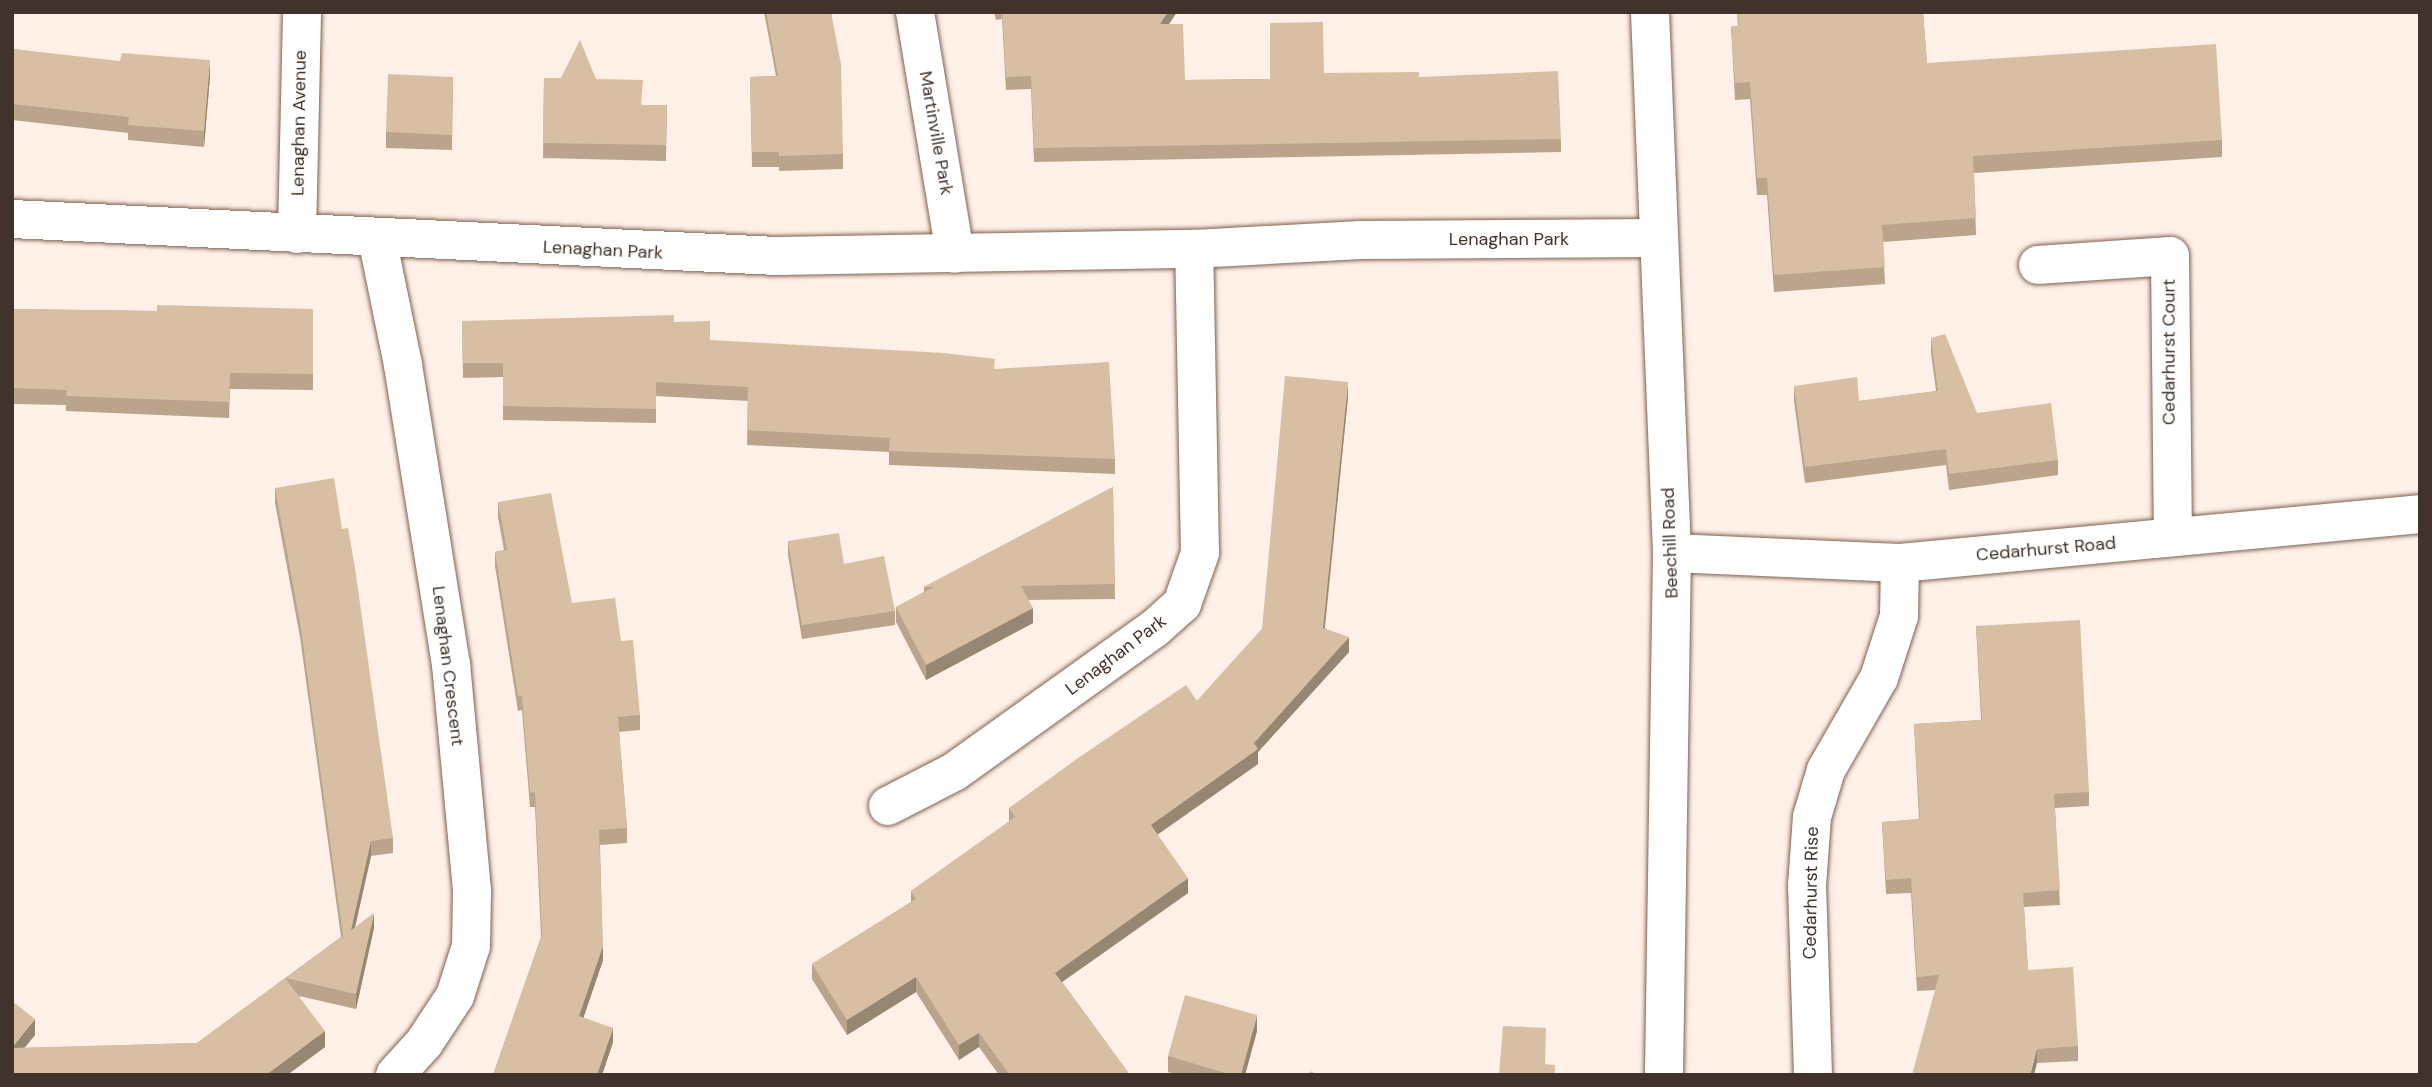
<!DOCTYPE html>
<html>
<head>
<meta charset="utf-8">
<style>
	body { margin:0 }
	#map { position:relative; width:2432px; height:1087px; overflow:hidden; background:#fff0e8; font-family:"DM Sans",sans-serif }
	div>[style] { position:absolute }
	.roads { filter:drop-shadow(0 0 2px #7f614f) drop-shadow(0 0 2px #7f614f) }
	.minor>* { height:38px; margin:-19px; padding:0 19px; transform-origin:19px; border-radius:19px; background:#fff }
	.tertiary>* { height:38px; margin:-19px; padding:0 19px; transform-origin:19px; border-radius:19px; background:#fff }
	.wall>* { inset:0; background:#baa48c }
	.shaded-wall>* { inset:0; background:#978672 }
	.building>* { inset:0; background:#d8bfa3 }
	span { translate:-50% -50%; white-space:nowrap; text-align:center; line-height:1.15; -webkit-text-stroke:5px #fff; paint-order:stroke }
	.street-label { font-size:18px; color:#41332b }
	.frame { position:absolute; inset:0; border:14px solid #41332b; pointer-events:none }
</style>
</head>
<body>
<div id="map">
	<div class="roads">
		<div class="minor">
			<i style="left:915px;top:12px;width:245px;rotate:80.6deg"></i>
			<i style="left:12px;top:219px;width:767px;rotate:2.77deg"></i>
			<i style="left:778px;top:256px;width:416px;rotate:-1deg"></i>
			<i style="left:1194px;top:249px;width:167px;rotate:-3.1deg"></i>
			<i style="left:1361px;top:240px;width:295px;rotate:-0.4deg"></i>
			<i style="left:297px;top:234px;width:222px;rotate:-88.7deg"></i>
			<i style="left:377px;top:238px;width:130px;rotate:78.4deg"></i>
			<i style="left:403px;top:365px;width:303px;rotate:80.9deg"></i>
			<i style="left:451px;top:664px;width:228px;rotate:84.7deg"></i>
			<i style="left:472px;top:891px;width:55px;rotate:91deg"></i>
			<i style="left:471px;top:946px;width:52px;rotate:107.7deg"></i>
			<i style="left:455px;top:996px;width:56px;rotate:123.4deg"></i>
			<i style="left:424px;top:1043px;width:43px;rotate:132.2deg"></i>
			<i style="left:2038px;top:265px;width:132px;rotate:-3.9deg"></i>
			<i style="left:2170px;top:256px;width:281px;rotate:89.4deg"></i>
			<i style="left:1672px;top:553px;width:228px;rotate:2.5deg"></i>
			<i style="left:1900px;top:563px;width:522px;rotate:-5.38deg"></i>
			<i style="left:888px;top:806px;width:74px;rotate:-27.3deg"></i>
			<i style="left:954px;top:772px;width:246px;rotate:-35.6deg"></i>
			<i style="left:1154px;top:629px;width:38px;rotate:-42deg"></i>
			<i style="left:1182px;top:604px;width:54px;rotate:-70.6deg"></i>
			<i style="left:1200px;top:553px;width:304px;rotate:-91.1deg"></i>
			<i style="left:1813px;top:1075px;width:189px;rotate:-91.8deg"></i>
			<i style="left:1807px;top:886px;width:69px;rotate:-85.9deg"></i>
			<i style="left:1812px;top:817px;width:49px;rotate:-73.4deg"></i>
			<i style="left:1826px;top:770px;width:106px;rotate:-60.1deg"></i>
			<i style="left:1879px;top:678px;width:65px;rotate:-72.1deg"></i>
			<i style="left:1899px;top:616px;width:53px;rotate:-88.9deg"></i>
		</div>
		<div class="tertiary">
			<i style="left:1650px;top:12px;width:541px;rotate:87.67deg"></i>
			<i style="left:1672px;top:553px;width:522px;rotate:90.88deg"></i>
		</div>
	</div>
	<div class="wall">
		<i style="clip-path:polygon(764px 12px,831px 12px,843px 154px,843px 169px,779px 171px,779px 167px,752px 167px,750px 77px,776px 76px)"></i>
		<i style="clip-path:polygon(994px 12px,1177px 12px,1169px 24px,1185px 80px,1270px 79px,1324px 73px,1419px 77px,1561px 139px,1561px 152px,1034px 162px,1031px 89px,1006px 90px,1002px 19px,996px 20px)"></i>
		<i style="clip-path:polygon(1737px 12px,1923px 12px,1927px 63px,2222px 140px,2222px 157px,1974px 173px,1976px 235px,1883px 242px,1885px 284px,1774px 292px,1767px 195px,1757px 195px,1750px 99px,1735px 100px,1731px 26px,1738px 26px)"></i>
		<i style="clip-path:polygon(12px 42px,14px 49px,210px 76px,204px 147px,128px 140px,128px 133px,12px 120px)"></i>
		<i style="clip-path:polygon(453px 77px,452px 150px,386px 148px,386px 132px)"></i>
		<i style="clip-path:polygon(544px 78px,596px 79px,642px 105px,667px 105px,666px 161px,543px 158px)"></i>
		<i style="clip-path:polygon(12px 309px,157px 311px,313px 309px,313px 390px,230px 389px,229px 418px,66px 411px,66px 405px,12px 404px)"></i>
		<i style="clip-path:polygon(462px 321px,674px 322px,710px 340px,994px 369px,1115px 459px,1115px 474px,889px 465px,889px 452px,747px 445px,748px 401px,656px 396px,656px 423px,503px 420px,503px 377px,463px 378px)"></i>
		<i style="clip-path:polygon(1931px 338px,1977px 413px,2058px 460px,2058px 475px,1949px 490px,1946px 465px,1805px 483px,1794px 401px,1794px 386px,1859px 401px,1936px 391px,1931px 353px)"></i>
		<i style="clip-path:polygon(1348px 397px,1325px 628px,1349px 652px,1258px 752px,1258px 764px,1157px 835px,1188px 893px,1062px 982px,1130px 1075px,999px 1075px,979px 1047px,959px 1060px,916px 992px,847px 1035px,812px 979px,812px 964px,911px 902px,911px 891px,1009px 822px,1009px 808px,1197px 701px,1262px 629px)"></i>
		<i style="clip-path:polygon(1113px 487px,1115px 599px,1029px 600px,1033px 623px,926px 680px,896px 622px,896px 607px,924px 592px,924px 587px)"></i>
		<i style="clip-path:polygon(275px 488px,393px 838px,393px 853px,371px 856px,355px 927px,374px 928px,356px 1009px,299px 996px,325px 1047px,287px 1075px,12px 1075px,12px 1001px,35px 1035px,24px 1048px,197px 1043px,341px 937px,300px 637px,275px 503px)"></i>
		<i style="clip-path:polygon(498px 502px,572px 603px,621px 641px,640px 715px,640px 730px,619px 732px,627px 828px,627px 843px,600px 845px,603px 960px,583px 1018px,613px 1042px,602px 1075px,493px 1075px,541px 937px,535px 807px,530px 807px,522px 710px,518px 711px,495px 566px,495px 552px,504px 550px,498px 517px)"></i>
		<i style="clip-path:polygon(788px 541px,895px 611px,895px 625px,802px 639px,788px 555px)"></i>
		<i style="clip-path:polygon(1976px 626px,2089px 792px,2089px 806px,2055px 808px,2060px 905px,2024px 907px,2028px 970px,2078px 1046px,2078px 1061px,2037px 1063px,1935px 990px,1917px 991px,1911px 893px,1886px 894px,1882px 822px,1919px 819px,1914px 724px,1981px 720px)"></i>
		<i style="clip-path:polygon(1257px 1031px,1245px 1075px,1177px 1075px,1168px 1072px,1168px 1056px)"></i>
	</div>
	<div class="shaded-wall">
		<i style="clip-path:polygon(1168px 12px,1177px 12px,1160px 37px,1160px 24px)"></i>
		<i style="clip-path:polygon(210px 60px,210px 76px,204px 147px,204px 131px)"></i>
		<i style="clip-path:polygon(1348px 382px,1348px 397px,1323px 642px,1323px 628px)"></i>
		<i style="clip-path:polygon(1033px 608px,1033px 623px,926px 680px,926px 665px)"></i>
		<i style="clip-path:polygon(1349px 637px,1349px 652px,1258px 752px,1258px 764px,1151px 839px,1151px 825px,1254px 743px)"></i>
		<i style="clip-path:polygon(371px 841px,371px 856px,351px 945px,351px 930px)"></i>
		<i style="clip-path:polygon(1188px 878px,1188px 893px,1055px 987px,1055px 973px)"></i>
		<i style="clip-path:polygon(374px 913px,374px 928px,356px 1009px,356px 994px)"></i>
		<i style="clip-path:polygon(603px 946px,603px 960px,579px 1031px,579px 1016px)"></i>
		<i style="clip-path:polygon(916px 977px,916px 992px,847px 1035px,847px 1020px)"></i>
		<i style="clip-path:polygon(1257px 1015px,1257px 1031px,1245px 1075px,1241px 1075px)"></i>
		<i style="clip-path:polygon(35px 1019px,35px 1035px,12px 1063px,12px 1048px)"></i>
		<i style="clip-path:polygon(613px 1028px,613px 1042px,602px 1075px,597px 1075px)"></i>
		<i style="clip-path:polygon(325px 1031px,325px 1047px,287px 1075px,266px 1075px)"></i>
		<i style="clip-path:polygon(979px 1033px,979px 1047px,959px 1060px,959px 1045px)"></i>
		<i style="clip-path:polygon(2037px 1049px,2037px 1063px,2034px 1075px,2030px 1075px)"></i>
	</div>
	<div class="building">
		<i style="clip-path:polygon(766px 12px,831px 12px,841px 64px,843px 154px,779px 156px,779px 152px,752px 152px,750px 77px,778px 76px)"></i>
		<i style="clip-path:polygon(1002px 12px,1168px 12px,1160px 24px,1183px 24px,1185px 80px,1270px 79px,1270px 23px,1323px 22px,1324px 73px,1419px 72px,1419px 77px,1558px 71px,1561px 139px,1034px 148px,1031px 76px,1006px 77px)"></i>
		<i style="clip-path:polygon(1738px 12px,1923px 12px,1927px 63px,2216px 44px,2222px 140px,1973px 156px,1976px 218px,1882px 225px,1885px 267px,1774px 275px,1767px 178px,1757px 178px,1750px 82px,1735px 83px,1731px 26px,1739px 26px)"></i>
		<i style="clip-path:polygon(580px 40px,596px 79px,643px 80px,641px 105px,667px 105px,666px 145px,543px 143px,544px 78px,561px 78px)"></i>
		<i style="clip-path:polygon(12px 42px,14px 42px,13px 49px,120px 61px,122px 53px,210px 60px,204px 131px,128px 125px,129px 117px,12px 104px)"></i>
		<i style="clip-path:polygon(388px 74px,453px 77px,452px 135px,386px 132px)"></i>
		<i style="clip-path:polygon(157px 305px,313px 309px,313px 374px,230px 373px,229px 402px,66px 396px,67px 390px,12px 388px,12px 309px,157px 311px)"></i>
		<i style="clip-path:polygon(674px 315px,674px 322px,710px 321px,710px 340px,944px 353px,995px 359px,994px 369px,1109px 362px,1115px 459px,889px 451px,890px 438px,747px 430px,748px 387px,656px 382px,656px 409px,503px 406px,503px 363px,463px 363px,462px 321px)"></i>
		<i style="clip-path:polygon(1945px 334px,1977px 413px,2051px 403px,2058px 460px,1949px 474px,1946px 449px,1805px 467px,1794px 386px,1857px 377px,1859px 401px,1938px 391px,1931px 338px)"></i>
		<i style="clip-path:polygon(1285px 376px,1348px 382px,1323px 628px,1349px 637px,1254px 743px,1258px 749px,1151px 825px,1188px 878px,1055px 973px,1130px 1075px,1010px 1075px,979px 1033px,959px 1045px,916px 977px,847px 1020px,812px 964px,916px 899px,911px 891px,1015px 817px,1009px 808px,1081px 756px,1186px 685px,1197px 701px,1262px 629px)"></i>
		<i style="clip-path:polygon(334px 478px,342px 529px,348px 528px,355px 568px,393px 838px,371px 841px,351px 930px,374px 913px,356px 994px,286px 978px,343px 936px,300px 622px,275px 488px)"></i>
		<i style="clip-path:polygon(1113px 487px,1115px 584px,1021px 586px,1033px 608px,926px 665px,896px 607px,934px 587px,924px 587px)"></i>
		<i style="clip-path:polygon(551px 493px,572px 603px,615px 598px,621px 641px,633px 640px,640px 715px,618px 717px,627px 828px,599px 830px,603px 946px,579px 1016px,613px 1028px,597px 1075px,493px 1075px,542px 935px,535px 792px,530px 793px,522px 696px,518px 696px,495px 552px,507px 550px,498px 502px)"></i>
		<i style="clip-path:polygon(839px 533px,844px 564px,884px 556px,895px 611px,802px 625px,788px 541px)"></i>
		<i style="clip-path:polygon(2080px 620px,2089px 792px,2054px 794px,2060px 890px,2023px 893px,2028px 970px,2073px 967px,2078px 1046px,2037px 1049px,2030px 1075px,1912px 1075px,1939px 975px,1917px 977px,1911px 878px,1886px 880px,1882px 822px,1920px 819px,1914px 724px,1982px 720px,1976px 626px)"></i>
		<i style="clip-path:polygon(285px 978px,325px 1031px,266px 1075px,12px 1075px,12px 1048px,197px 1043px)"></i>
		<i style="clip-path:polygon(1185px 995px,1257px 1015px,1241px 1075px,1232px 1075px,1168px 1056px)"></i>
		<i style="clip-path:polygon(12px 1001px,35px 1019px,12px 1048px)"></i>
		<i style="clip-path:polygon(1503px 1026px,1546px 1028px,1545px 1064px,1555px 1065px,1555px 1075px,1499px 1075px)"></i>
		<i style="clip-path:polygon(1312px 1071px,1315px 1075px,1306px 1075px)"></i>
	</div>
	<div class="street-label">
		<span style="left:299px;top:123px;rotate:-89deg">Lenaghan Avenue</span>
		<span style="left:936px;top:133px;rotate:80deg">Martinville Park</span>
		<span style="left:1509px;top:239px">Lenaghan Park</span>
		<span style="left:603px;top:250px;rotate:3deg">Lenaghan Park</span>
		<span style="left:2169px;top:352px;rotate:-90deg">Cedarhurst Court</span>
		<span style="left:1670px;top:543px;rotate:-92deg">Beechill Road</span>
		<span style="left:2046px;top:549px;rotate:-5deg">Cedarhurst Road</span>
		<span style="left:1116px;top:655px;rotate:-37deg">Lenaghan Park</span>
		<span style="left:448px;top:666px;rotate:83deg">Lenaghan Crescent</span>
		<span style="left:1811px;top:893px;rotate:-89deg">Cedarhurst Rise</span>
	</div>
	<div class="frame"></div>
</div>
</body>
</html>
